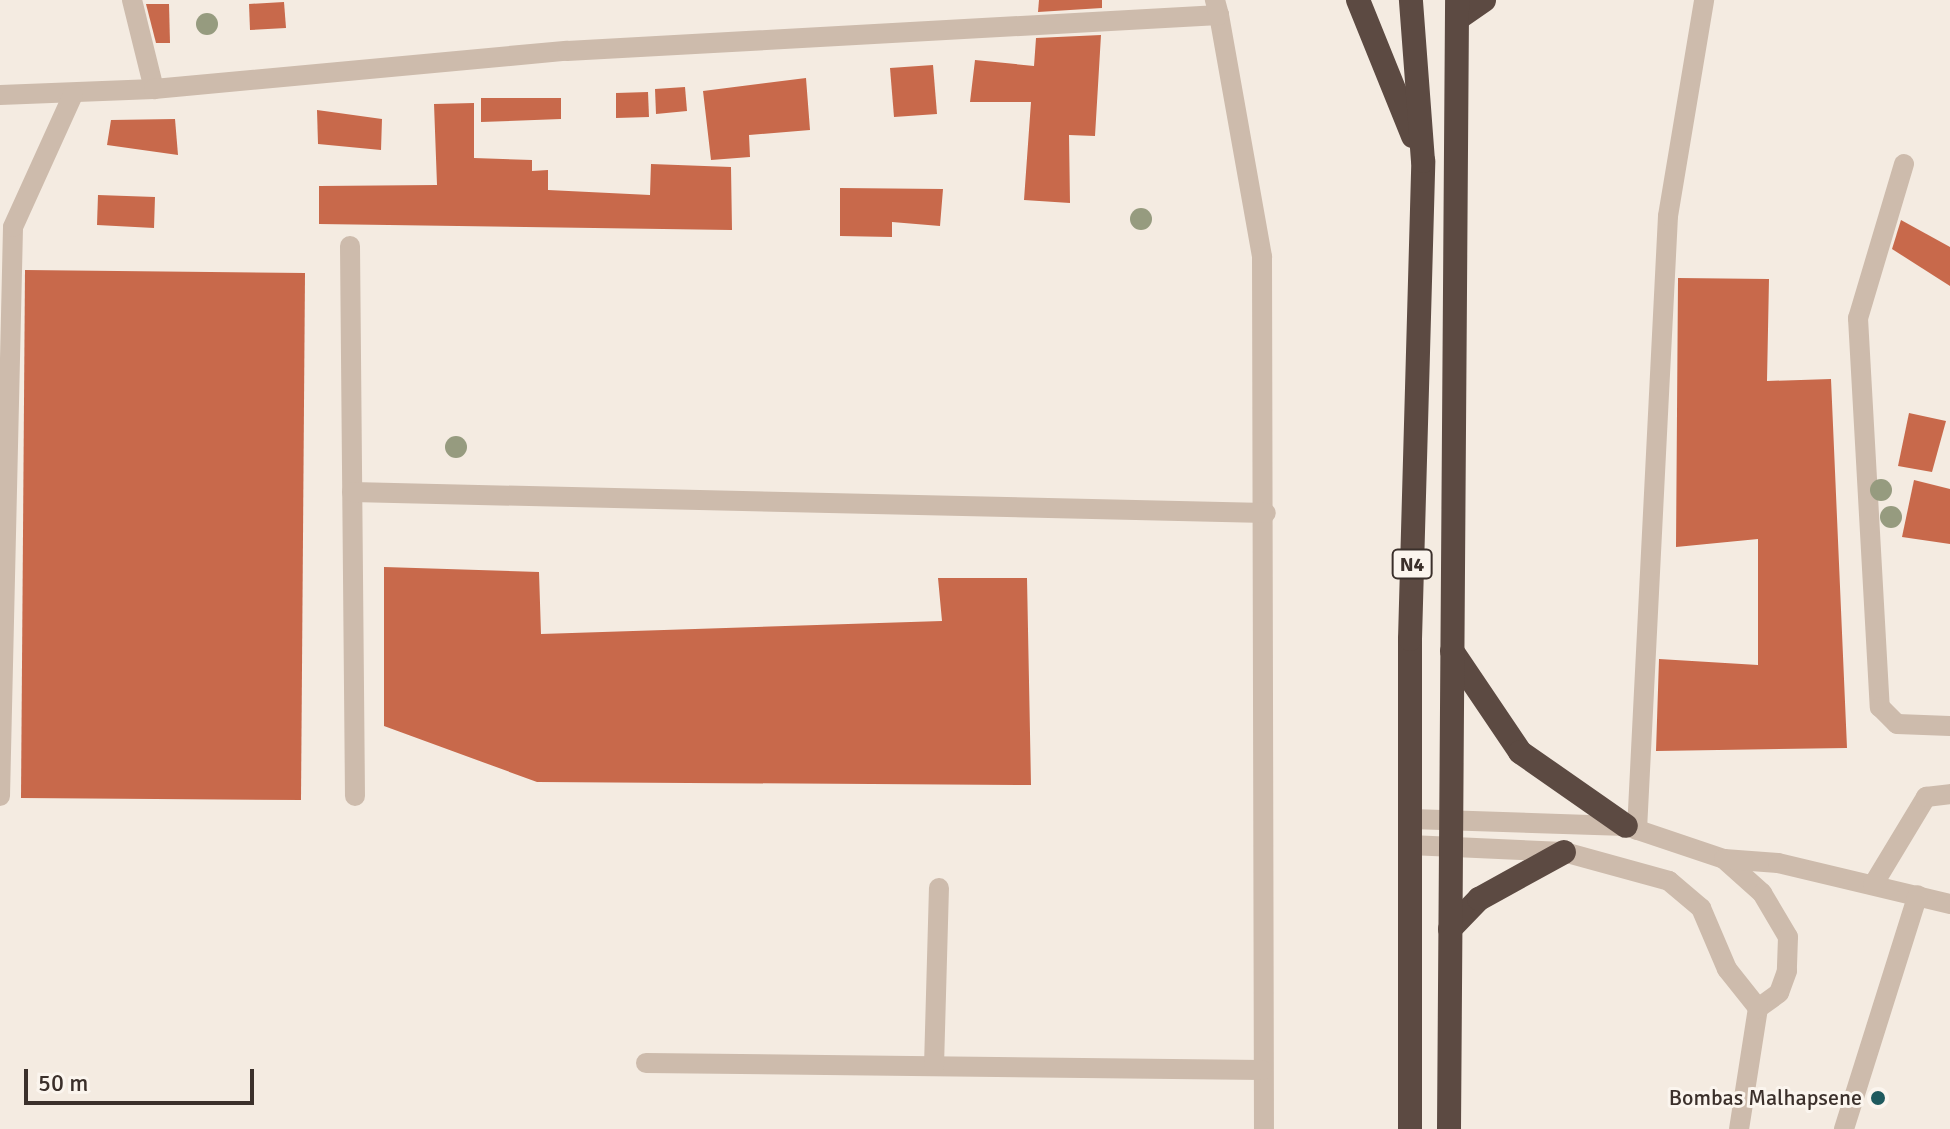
<!DOCTYPE html>
<html>
<head>
<meta charset="utf-8">
<style>
	body { margin:0 }
	#map { position:relative; width:1950px; height:1129px; overflow:hidden; background:#f4ebe1; font-family:Signika,sans-serif }
	div>[style] { position:absolute }
	.building>* { inset:0; background:#c8694b }
	.minor>* { height:20px; margin:-10px; padding:0 10px; transform-origin:10px; border-radius:10px; background:#cdbbac }
	.highway>* { height:24px; margin:-12px; padding:0 12px; transform-origin:12px; border-radius:12px; background:#5c4a42 }
	.trees>* { width:22px; height:22px; margin:-11px; border-radius:50%; background:#969b7f }
	.dots>* { width:22px; height:22px; translate:-50% -50%; box-sizing:border-box; border:4px solid #fbf5ee; border-radius:50% }
	span { translate:-50% -50%; white-space:nowrap; text-align:center; line-height:1.15; -webkit-text-stroke:6px #fbf5ee; paint-order:stroke }
	.shield-label span { padding:2px 6px; background:#fbf5ee; border:2px solid; border-radius:6px; -webkit-text-stroke-width:0 }
	.shield-label { font-size:20px; color:#3b302b; font-weight:700 }
	.poi-label { font-size:22px; color:#3b302b }
	.right { translate:-100% -50%; text-align:right }
	.scale { position:absolute; left:24px; top:1069px; width:230px; height:36px; box-sizing:border-box; border:4px solid #3b302b; border-top:0; padding-left:10px; font-size:24px; line-height:28px; white-space:nowrap; color:#3b302b; -webkit-text-stroke:6px #fbf5ee; paint-order:stroke }
</style>
</head>
<body>
<div id="map">
	<div class="building">
		<i style="clip-path:polygon(1039px 0,1102px 0,1102px 8px,1038px 12px)"></i>
		<i style="clip-path:polygon(284px 2px,286px 28px,250px 30px,249px 4px)"></i>
		<i style="clip-path:polygon(146px 4px,169px 4px,170px 43px,156px 43px)"></i>
		<i style="clip-path:polygon(1101px 35px,1095px 136px,1069px 135px,1070px 203px,1024px 200px,1031px 102px,970px 102px,975px 60px,1034px 66px,1036px 38px)"></i>
		<i style="clip-path:polygon(933px 65px,937px 114px,894px 117px,890px 68px)"></i>
		<i style="clip-path:polygon(806px 78px,810px 130px,749px 135px,750px 157px,711px 160px,703px 91px)"></i>
		<i style="clip-path:polygon(685px 87px,687px 111px,656px 114px,655px 89px)"></i>
		<i style="clip-path:polygon(648px 92px,649px 117px,616px 118px,616px 93px)"></i>
		<i style="clip-path:polygon(481px 98px,561px 98px,561px 119px,481px 122px)"></i>
		<i style="clip-path:polygon(474px 103px,474px 158px,532px 160px,532px 171px,548px 170px,548px 190px,650px 195px,651px 164px,731px 167px,732px 230px,319px 224px,319px 186px,437px 185px,434px 104px)"></i>
		<i style="clip-path:polygon(317px 110px,382px 119px,381px 150px,318px 144px)"></i>
		<i style="clip-path:polygon(175px 119px,178px 155px,107px 145px,111px 120px)"></i>
		<i style="clip-path:polygon(840px 188px,943px 189px,940px 226px,892px 222px,892px 237px,840px 236px)"></i>
		<i style="clip-path:polygon(98px 195px,155px 197px,154px 228px,97px 225px)"></i>
		<i style="clip-path:polygon(1901px 220px,1950px 247px,1950px 286px,1892px 249px)"></i>
		<i style="clip-path:polygon(25px 270px,305px 273px,301px 800px,21px 798px)"></i>
		<i style="clip-path:polygon(1678px 278px,1769px 279px,1767px 381px,1831px 379px,1847px 748px,1656px 751px,1659px 659px,1758px 665px,1758px 539px,1676px 547px)"></i>
		<i style="clip-path:polygon(1909px 413px,1946px 421px,1932px 472px,1898px 466px)"></i>
		<i style="clip-path:polygon(1914px 480px,1950px 489px,1950px 544px,1902px 537px)"></i>
		<i style="clip-path:polygon(384px 567px,539px 572px,541px 634px,942px 621px,938px 578px,1027px 578px,1031px 785px,537px 782px,384px 726px)"></i>
	</div>
	<div class="minor">
		<i style="left:132px;top:0;width:92px;rotate:76.1deg"></i>
		<i style="left:1219px;top:15px;width:246px;rotate:79.9deg"></i>
		<i style="left:1262px;top:257px;width:872px;rotate:89.87deg"></i>
		<i style="left:0;top:95px;width:154px;rotate:-2.2deg"></i>
		<i style="left:154px;top:89px;width:415px;rotate:-5.3deg"></i>
		<i style="left:567px;top:51px;width:653px;rotate:-3.16deg"></i>
		<i style="left:1219px;top:15px;width:16px;rotate:-105deg"></i>
		<i style="left:1904px;top:164px;width:161px;rotate:106.6deg"></i>
		<i style="left:1858px;top:318px;width:390px;rotate:86.8deg"></i>
		<i style="left:1880px;top:707px;width:24px;rotate:45deg"></i>
		<i style="left:1897px;top:724px;width:53px;rotate:2.2deg"></i>
		<i style="left:350px;top:246px;width:550px;rotate:89.48deg"></i>
		<i style="left:352px;top:492px;width:914px;rotate:1.32deg"></i>
		<i style="left:0;top:796px;width:569px;rotate:-88.69deg"></i>
		<i style="left:13px;top:227px;width:145px;rotate:-65.6deg"></i>
		<i style="left:1411px;top:819px;width:215px;rotate:1.9deg"></i>
		<i style="left:1626px;top:826px;width:103px;rotate:18.6deg"></i>
		<i style="left:1724px;top:859px;width:51px;rotate:41.8deg"></i>
		<i style="left:1762px;top:893px;width:51px;rotate:59.4deg"></i>
		<i style="left:1788px;top:937px;width:34px;rotate:92deg"></i>
		<i style="left:1787px;top:971px;width:23px;rotate:110deg"></i>
		<i style="left:1779px;top:993px;width:26px;rotate:144deg"></i>
		<i style="left:1758px;top:1008px;width:122px;rotate:98.9deg"></i>
		<i style="left:1637px;top:830px;width:615px;rotate:-87.11deg"></i>
		<i style="left:1668px;top:216px;width:219px;rotate:-80.5deg"></i>
		<i style="left:1410px;top:845px;width:154px;rotate:2.6deg"></i>
		<i style="left:1564px;top:852px;width:109px;rotate:15.4deg"></i>
		<i style="left:1669px;top:881px;width:42px;rotate:40.2deg"></i>
		<i style="left:1701px;top:908px;width:66px;rotate:66.9deg"></i>
		<i style="left:1727px;top:969px;width:50px;rotate:51.5deg"></i>
		<i style="left:1724px;top:859px;width:54px;rotate:4.2deg"></i>
		<i style="left:1778px;top:863px;width:177px;rotate:13.4deg"></i>
		<i style="left:1873px;top:885px;width:103px;rotate:-58.9deg"></i>
		<i style="left:1926px;top:797px;width:24px;rotate:-7deg"></i>
		<i style="left:646px;top:1063px;width:616px;rotate:0.65deg"></i>
		<i style="left:934px;top:1066px;width:178px;rotate:-88.4deg"></i>
		<i style="left:1844px;top:1129px;width:245px;rotate:-72.5deg"></i>
	</div>
	<div class="highway">
		<i style="left:1358px;top:0;width:147px;rotate:68deg"></i>
		<i style="left:1457px;top:19px;width:33px;rotate:-35deg"></i>
		<i style="left:1452px;top:651px;width:122px;rotate:56deg"></i>
		<i style="left:1520px;top:752px;width:129px;rotate:34.9deg"></i>
		<i style="left:1450px;top:929px;width:42px;rotate:-46deg"></i>
		<i style="left:1479px;top:899px;width:97px;rotate:-28.9deg"></i>
		<i style="left:1410px;top:1129px;width:490px;rotate:-90deg"></i>
		<i style="left:1410px;top:639px;width:478px;rotate:-88.4deg"></i>
		<i style="left:1423px;top:161px;width:161px;rotate:-94.3deg"></i>
		<i style="left:1449px;top:1129px;width:1129px;rotate:-89.59deg"></i>
	</div>
	<div class="trees">
		<i style="left:207px;top:24px"></i>
		<i style="left:1141px;top:219px"></i>
		<i style="left:456px;top:447px"></i>
		<i style="left:1881px;top:490px"></i>
		<i style="left:1891px;top:517px"></i>
	</div>
	<div class="dots">
		<i style="left:1878px;top:1098px;background:#1f5a5e"></i>
	</div>
	<div class="shield-label">
		<span style="left:1412px;top:564px">N4</span>
	</div>
	<div class="poi-label">
		<span class="right" style="left:1862px;top:1098px">Bombas Malhapsene</span>
	</div>
	<div class="scale">50 m</div>
</div>
</body>
</html>
